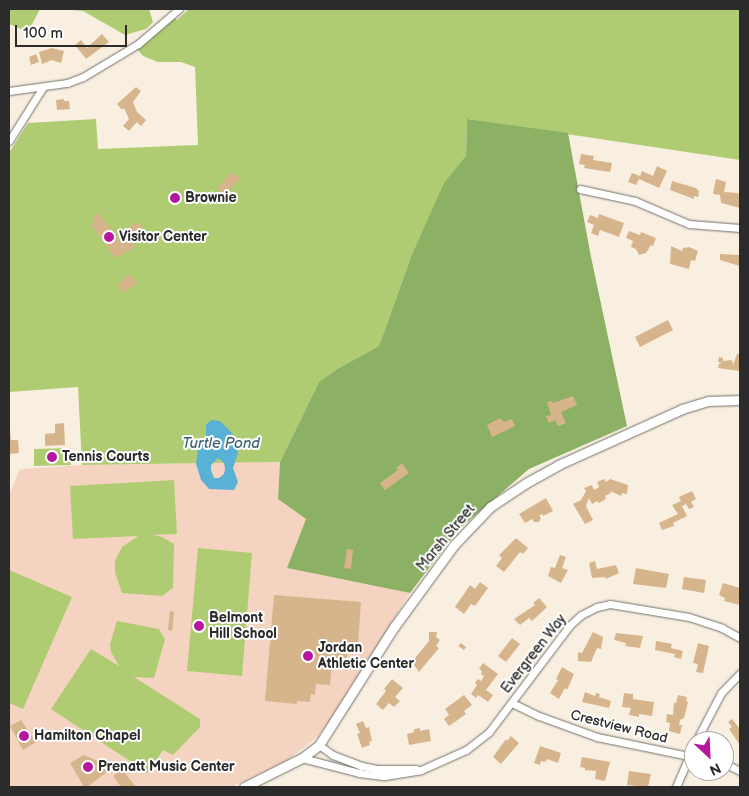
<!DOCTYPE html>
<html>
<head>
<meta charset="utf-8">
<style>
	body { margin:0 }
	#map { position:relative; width:749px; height:796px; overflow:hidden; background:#f9efe1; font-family:"Balsamiq Sans",sans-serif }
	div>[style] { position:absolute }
	.built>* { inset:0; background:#f5d3c1 }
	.green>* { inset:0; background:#b0cc72 }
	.forest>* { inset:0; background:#8cb064 }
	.water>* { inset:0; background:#59b2d6 }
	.building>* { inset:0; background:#d7b58c }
	.roads { filter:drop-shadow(0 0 1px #73706b) drop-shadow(0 0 1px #73706b) }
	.minor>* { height:7px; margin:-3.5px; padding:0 3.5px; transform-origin:3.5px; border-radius:3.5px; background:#fff }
	.tertiary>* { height:9px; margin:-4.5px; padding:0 4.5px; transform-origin:4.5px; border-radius:4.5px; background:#fff }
	.dots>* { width:14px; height:14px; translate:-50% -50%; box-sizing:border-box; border:2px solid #fff; border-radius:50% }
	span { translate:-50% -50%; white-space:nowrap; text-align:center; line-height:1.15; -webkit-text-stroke:4px #fff; paint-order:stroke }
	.poi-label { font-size:14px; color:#2b2b2b; font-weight:700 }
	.left { translate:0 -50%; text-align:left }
	.street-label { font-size:14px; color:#2b2b2b }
	.water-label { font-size:15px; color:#3d616f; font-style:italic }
	.frame { position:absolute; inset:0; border:10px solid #2b2b2b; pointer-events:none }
	.north { position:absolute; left:684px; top:731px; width:50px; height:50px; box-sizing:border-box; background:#fff; border:1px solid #aaa; border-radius:50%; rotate:155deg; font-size:14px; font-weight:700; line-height:20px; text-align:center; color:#2b2b2b }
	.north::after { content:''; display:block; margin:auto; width:18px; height:22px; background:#b5179e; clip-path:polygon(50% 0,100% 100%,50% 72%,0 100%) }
	.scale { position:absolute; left:15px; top:25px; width:112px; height:22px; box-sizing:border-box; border:2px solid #2b2b2b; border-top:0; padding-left:6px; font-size:15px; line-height:18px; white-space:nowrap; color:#2b2b2b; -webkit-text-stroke:4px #fff; paint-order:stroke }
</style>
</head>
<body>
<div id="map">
	<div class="built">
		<i style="clip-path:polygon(280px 462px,278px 499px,306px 519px,287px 568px,410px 593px,330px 721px,318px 736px,289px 759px,231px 787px,9px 787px,9px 495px,20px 469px,82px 465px)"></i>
	</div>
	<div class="green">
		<i style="clip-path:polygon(9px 9px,40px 9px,28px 32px,9px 24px)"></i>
		<i style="clip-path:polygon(58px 9px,149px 9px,153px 22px,146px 29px,125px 35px,83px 11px)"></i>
		<i style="clip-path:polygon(189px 9px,740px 9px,740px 160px,467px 119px,466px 156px,411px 257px,379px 346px,337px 369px,319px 382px,280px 462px,82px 465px,78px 387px,9px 392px,9px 153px,28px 123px,96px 119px,98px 149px,198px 145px,195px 67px,181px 62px,158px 62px,143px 56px,137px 49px,173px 17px,177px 20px)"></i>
		<i style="clip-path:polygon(71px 448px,71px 465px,34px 466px,34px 449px)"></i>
		<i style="clip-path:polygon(174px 480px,177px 534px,153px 535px,162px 537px,174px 544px,173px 588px,162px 596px,122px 593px,115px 572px,115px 561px,122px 547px,138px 536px,73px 539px,70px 486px)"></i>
		<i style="clip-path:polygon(198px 548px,252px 553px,242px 676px,187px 671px)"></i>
		<i style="clip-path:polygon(9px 570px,72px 597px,23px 709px,9px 703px)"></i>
		<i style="clip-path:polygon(117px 621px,159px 629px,165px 639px,154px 678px,134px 677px,200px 719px,200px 727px,173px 755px,163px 750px,148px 773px,51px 709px,91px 649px,119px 666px,111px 652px,110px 644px)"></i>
	</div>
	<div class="forest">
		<i style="clip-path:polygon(467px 119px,568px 133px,591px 257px,627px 426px,529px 469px,457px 531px,410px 593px,287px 568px,306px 519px,278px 499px,280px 462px,319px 382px,337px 369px,379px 346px,411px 257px,444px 183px,466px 156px)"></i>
	</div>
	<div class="water">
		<i style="clip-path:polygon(evenodd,211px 420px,220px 421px,235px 436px,238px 453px,233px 468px,238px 482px,234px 490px,209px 489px,201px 480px,196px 464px,198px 448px,206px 437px,206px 425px,211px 420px,218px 458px,224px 463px,225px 469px,224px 474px,219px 478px,214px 478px,211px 470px,211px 465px,218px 458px)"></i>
	</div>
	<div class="building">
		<i style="clip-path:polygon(102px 34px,109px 42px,86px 59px,75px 45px,81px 40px,87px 48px)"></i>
		<i style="clip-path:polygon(52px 48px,64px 51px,61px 63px,52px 60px,42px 64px,39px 52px)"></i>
		<i style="clip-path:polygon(36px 54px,39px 62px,31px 65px,29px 57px)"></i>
		<i style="clip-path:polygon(136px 87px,141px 91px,133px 102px,137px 112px,146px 120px,141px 126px,137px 122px,129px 131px,123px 126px,129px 119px,124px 108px,122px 110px,117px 104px)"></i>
		<i style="clip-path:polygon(64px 99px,64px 101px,69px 101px,70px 109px,57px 110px,56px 100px)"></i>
		<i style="clip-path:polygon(581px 154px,594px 156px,593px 160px,612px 163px,610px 172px,584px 168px,585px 165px,579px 164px)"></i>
		<i style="clip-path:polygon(657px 166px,667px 171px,659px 188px,639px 179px,636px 185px,628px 182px,632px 173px,640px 176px,642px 171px,653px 176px)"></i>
		<i style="clip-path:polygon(232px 172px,240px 179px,224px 195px,217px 188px)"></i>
		<i style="clip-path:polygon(716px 179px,726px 182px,724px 192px,738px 193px,740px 195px,740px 208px,721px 203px,720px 195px,713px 194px)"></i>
		<i style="clip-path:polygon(672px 181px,696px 188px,699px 191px,698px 197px,694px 196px,694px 199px,670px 190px)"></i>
		<i style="clip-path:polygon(230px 192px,235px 194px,234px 199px,228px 197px)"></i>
		<i style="clip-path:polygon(175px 193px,180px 199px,174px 203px,169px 197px)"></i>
		<i style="clip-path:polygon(98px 213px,119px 240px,128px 234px,126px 232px,131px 225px,139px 222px,144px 230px,130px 239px,135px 247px,115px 258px,91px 224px,95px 221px,93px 217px)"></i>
		<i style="clip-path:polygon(599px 214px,624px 223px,619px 237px,600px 230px,598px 236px,591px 233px,594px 225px,587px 222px,590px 215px,598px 218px)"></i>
		<i style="clip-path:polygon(629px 231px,640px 235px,641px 232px,656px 238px,653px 246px,651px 245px,646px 253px,639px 255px,636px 249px,631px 247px,633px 241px,626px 238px)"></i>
		<i style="clip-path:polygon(671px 246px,682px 251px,683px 248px,689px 247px,698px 251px,695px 261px,691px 260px,689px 269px,670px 264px)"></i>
		<i style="clip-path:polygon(720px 254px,740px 255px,740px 266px,720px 260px)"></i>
		<i style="clip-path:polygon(130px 274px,137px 283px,123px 293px,117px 285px)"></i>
		<i style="clip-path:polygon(668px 320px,673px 330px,640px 347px,635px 337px)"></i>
		<i style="clip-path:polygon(737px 354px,740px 354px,740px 371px,718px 368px,719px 364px,722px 363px,718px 362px,719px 357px,723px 358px,723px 361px,732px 360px,733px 365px)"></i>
		<i style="clip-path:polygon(573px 396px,577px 405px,561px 412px,566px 423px,558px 426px,555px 420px,549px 423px,546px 416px,551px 415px,547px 402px,552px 401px,553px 403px)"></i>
		<i style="clip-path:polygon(9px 418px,11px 440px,18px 440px,19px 453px,9px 454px)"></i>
		<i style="clip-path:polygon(500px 418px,504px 422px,512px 419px,515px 426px,492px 437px,487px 425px)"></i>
		<i style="clip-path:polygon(64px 423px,65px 445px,45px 446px,45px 434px,55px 433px,55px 424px)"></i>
		<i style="clip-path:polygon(402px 463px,409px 473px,385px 490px,380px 483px,398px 470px,396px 468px)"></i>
		<i style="clip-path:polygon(604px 479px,606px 482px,610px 479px,628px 485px,627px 494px,622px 493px,621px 496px,610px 491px,611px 493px,605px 496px,606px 499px,599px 503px,597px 501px,592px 504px,589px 498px,586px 506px,593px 520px,585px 524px,573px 504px,581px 500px,586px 491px,584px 488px,592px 485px,594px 490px,599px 487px,597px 482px)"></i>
		<i style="clip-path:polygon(692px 491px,696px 499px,691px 502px,694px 507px,689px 509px,686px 504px,682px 506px,687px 516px,673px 523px,674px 526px,662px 530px,659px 523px,678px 514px,672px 505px,681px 501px,679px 497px)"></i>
		<i style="clip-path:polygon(546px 498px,553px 511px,543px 516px,542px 514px,539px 516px,541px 518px,539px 522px,534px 522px,532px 519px,525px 523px,519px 514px)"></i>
		<i style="clip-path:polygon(516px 538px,528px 548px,523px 554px,520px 552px,504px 572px,496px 566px,502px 558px,499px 555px)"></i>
		<i style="clip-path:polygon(347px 549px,353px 550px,351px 569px,344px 568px)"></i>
		<i style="clip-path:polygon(560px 555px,566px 557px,562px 568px,568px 570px,561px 583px,548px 576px,551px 567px,555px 568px)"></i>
		<i style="clip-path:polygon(595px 561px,597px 569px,616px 565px,619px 573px,606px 579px,605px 577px,592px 578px,589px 563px)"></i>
		<i style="clip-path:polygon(636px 568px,669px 574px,666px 588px,633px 584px)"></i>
		<i style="clip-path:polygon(684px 577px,706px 580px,704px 593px,682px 589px)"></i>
		<i style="clip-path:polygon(480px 582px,488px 588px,475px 606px,471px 604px,464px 614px,455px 607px,470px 585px,475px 589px)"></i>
		<i style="clip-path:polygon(723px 583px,740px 588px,740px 605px,724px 601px,725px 598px,719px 595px)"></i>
		<i style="clip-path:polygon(274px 595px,361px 602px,358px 645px,350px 645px,350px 649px,348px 648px,346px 664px,332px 663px,330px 685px,316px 684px,315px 695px,311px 694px,310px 702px,297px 701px,297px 704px,265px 701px)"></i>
		<i style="clip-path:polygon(539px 598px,547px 607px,532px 621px,529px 618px,520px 625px,514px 619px,535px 605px,533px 603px)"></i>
		<i style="clip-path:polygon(170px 611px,174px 612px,172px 631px,168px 630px)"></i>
		<i style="clip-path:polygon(429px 632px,437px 632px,436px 637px,440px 640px,436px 646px,439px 648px,419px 672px,412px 662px,429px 641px)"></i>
		<i style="clip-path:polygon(593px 632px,603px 637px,601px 649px,597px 648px,591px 662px,578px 661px,578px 652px,582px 653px)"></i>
		<i style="clip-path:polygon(616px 633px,643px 636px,640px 648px,625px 646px,626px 643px,614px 640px)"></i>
		<i style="clip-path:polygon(512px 638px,520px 644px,506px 662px,498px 656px)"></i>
		<i style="clip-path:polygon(656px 641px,672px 644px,671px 648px,683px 651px,681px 659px,674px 657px,675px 654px,655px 650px)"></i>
		<i style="clip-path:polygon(461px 643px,466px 647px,464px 650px,458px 646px)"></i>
		<i style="clip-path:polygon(698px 643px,709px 646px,703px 673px,696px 672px,698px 664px,693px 663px)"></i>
		<i style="clip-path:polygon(483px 663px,498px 674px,486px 690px,493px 695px,488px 702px,478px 695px,476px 698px,471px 694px,477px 685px,475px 683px,478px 679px,481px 681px,484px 676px,481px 674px,482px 671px,479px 669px)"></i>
		<i style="clip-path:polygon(562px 667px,574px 674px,567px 690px,565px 688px,559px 699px,550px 693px,558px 680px,556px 679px)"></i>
		<i style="clip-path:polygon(392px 679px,403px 688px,395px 697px,400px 701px,394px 707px,389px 703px,383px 710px,376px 704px,386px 691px,384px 689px)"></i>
		<i style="clip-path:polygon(585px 692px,595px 696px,596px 693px,600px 694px,599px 697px,611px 701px,609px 708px,582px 702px)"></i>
		<i style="clip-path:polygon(624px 693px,633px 694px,633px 699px,654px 702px,652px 716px,639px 714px,639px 717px,629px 715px,631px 708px,622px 707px)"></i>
		<i style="clip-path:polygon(464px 695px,472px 705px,464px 711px,466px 714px,449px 726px,444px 719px,449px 715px,445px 709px)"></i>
		<i style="clip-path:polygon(678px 695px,687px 697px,686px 701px,688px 702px,684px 718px,680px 720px,679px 725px,682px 725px,680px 734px,669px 731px,670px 723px,666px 722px,667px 714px,673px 715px,674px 703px,676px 703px)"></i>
		<i style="clip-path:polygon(732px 719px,740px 729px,740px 745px,729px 729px,732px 727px,728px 722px)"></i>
		<i style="clip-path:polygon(21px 720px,36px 742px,23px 750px,10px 726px)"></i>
		<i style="clip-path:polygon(363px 721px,366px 728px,369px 727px,372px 741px,369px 742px,370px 745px,362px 748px,357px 734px,360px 733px,356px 724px)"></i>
		<i style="clip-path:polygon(420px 728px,420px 731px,429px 729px,431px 741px,409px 745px,407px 734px,414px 732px,414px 729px)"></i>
		<i style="clip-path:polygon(511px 736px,519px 743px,501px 764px,493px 757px,506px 739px,507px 741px)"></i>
		<i style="clip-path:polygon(540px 746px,561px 753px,558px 763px,547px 759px,545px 762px,541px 761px,540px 765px,534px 763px)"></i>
		<i style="clip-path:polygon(84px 755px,100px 762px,107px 772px,87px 787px,84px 787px,70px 763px)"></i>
		<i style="clip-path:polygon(582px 757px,610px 762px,605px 781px,595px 779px,596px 771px,585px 770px,585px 768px,580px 767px)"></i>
		<i style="clip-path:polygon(122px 769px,136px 787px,121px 787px,113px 776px)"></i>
		<i style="clip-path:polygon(629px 771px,651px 774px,648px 787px,627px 785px)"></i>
	</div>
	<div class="roads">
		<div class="minor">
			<i style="left:9px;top:91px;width:59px;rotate:-7.9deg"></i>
			<i style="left:67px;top:83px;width:17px;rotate:-21deg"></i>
			<i style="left:83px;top:77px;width:64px;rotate:-31deg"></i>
			<i style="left:138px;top:44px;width:54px;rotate:-40.5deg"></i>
			<i style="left:9px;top:141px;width:64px;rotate:-57.8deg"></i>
			<i style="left:580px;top:189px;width:56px;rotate:12.3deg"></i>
			<i style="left:635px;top:201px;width:59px;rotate:23.1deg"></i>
			<i style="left:689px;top:224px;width:51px;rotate:4.5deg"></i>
			<i style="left:512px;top:703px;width:30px;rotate:26deg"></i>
			<i style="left:539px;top:716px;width:62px;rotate:19.9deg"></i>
			<i style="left:597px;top:737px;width:99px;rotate:11.7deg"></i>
			<i style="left:696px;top:741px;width:54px;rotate:-62.5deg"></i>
			<i style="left:721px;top:693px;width:28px;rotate:-46deg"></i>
			<i style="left:319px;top:745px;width:17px;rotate:36deg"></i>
			<i style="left:333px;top:755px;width:31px;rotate:21deg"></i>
			<i style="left:362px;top:766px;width:15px;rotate:11deg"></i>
			<i style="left:377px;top:769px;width:39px"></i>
			<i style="left:302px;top:758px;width:59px;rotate:14.7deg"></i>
			<i style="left:359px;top:773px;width:26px;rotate:7deg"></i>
			<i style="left:385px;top:776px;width:36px;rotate:-9deg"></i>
			<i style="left:421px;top:770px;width:49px;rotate:-24deg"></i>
			<i style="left:466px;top:750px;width:29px;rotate:-38deg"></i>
			<i style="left:489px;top:732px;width:134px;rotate:-52.9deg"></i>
			<i style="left:570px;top:625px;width:15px;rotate:-42deg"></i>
			<i style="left:581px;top:615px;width:18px;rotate:-27deg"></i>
			<i style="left:597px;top:607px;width:13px;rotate:-13deg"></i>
			<i style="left:610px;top:604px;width:80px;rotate:9.3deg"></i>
			<i style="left:689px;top:617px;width:35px;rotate:18deg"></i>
			<i style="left:722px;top:628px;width:21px;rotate:29deg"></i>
			<i style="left:724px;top:763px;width:18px;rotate:27deg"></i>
			<i style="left:676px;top:787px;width:46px;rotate:-66.8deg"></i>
		</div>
		<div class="tertiary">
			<i style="left:244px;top:787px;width:65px;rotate:-26.6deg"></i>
			<i style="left:302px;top:758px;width:21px;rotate:-37deg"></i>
			<i style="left:319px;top:745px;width:140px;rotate:-57.6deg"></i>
			<i style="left:394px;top:627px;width:102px;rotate:-53.8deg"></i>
			<i style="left:454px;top:545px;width:52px;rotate:-46.5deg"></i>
			<i style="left:490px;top:507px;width:43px;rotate:-33.7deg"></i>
			<i style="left:526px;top:483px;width:37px;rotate:-29deg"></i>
			<i style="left:558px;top:465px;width:136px;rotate:-24.3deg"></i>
			<i style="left:682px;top:409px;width:28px;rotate:-17deg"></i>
			<i style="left:709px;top:401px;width:31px;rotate:-2deg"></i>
		</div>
	</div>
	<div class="dots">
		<i style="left:175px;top:198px;background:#b5179e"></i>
		<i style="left:109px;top:237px;background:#b5179e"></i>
		<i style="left:52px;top:457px;background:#b5179e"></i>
		<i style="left:199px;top:626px;background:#b5179e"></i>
		<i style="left:308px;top:656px;background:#b5179e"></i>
		<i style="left:24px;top:736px;background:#b5179e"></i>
		<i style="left:88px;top:767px;background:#b5179e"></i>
	</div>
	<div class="poi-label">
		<span class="left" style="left:185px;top:198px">Brownie</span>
		<span class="left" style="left:119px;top:237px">Visitor Center</span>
		<span class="left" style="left:62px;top:457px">Tennis Courts</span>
		<span class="left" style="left:209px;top:626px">Belmont<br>Hill School</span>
		<span class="left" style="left:318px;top:656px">Jordan<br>Athletic Center</span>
		<span class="left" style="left:34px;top:736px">Hamilton Chapel</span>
		<span class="left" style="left:98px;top:767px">Prenatt Music Center</span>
	</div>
	<div class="street-label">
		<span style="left:446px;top:538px;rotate:-50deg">Marsh Street</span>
		<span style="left:534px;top:654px;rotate:-52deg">Evergreen Way</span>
		<span style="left:619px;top:727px;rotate:14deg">Crestview Road</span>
	</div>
	<div class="water-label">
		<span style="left:221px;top:444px">Turtle Pond</span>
	</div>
	<div class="frame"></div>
	<div class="north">N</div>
	<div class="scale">100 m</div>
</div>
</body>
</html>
